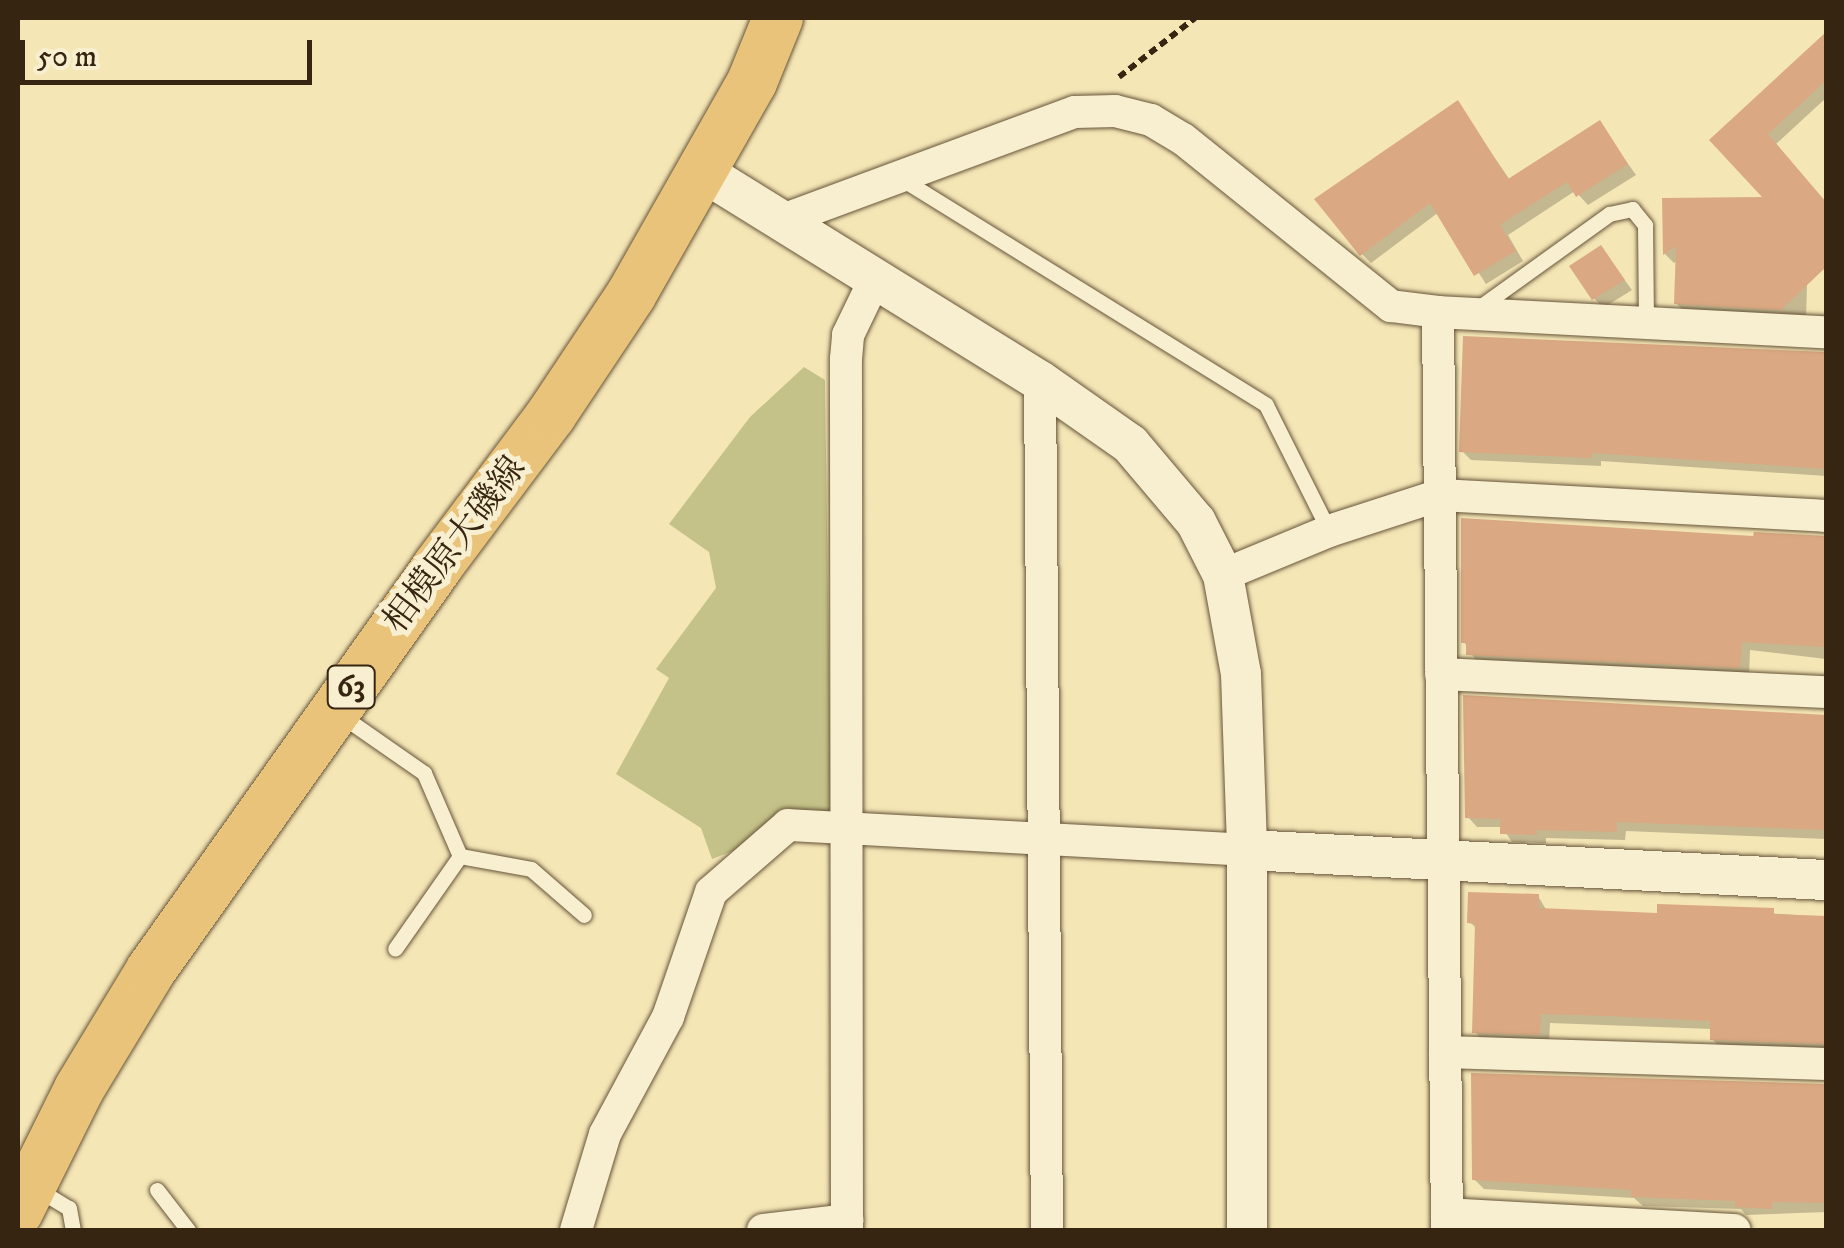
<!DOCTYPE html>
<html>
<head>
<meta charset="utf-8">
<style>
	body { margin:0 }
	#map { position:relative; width:1844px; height:1248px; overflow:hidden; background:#f5e6b6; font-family:"IM FELL DW Pica","Noto Serif JP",serif }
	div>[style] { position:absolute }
	.green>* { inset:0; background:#c4c288 }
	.shadow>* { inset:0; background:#0003 }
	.building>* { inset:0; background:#daa882 }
	.path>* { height:6px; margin-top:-3px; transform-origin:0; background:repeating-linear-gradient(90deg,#362510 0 8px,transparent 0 13px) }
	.roads { filter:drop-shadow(0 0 2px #66553a) drop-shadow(0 0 2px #66553a) }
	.service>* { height:15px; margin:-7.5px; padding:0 7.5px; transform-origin:7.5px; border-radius:7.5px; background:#f8efd0 }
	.minor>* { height:32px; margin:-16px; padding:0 16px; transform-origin:16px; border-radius:16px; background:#f8efd0 }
	.tertiary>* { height:40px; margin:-20px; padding:0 20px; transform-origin:20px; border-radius:20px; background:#f8efd0 }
	.primary>* { height:50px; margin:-25px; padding:0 25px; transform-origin:25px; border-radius:25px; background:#eac37b }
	span { translate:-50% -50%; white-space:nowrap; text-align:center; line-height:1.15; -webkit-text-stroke:10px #f8efd0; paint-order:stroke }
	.shield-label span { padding:2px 8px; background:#f8efd0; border:2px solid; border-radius:8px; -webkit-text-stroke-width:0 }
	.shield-label { font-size:32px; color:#362510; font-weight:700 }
	.street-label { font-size:35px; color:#362510 }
	.frame { position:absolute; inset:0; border:20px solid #362510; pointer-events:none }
	.scale { position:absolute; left:20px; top:40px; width:292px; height:45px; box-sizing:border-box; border:5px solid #362510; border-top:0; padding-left:12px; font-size:30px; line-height:35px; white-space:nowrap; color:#362510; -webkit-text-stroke:8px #f8efd0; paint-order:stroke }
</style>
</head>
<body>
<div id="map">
	<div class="green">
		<i style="clip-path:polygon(804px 367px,825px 380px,831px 813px,712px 859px,701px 828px,616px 774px,669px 678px,656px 669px,716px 588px,709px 552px,669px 524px,750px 417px)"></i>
	</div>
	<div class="shadow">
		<i style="clip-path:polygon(1826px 33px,1826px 98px,1776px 144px,1826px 203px,1826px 272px,1808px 253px,1806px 319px,1686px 313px,1676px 303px,1678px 260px,1674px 263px,1665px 254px,1665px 201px,1768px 200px,1713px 140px)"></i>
		<i style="clip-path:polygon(1457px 103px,1510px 180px,1599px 123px,1636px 175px,1588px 205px,1575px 191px,1508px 235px,1523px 261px,1486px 284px,1439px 212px,1371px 263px,1362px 254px)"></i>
		<i style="clip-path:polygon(1601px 248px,1632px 290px,1603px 308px,1594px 298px)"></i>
		<i style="clip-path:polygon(1465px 339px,1826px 354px,1826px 476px,1601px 461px,1601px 466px,1471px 460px,1462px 451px)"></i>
		<i style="clip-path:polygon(1818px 538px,1826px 546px,1826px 659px,1750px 650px,1749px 676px,1478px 664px,1464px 642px,1756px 539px)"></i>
		<i style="clip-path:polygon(1466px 698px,1826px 717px,1826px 839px,1626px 831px,1625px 840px,1546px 838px,1546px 843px,1512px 842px,1502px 827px,1477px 827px,1468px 817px)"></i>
		<i style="clip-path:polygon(1538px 896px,1547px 911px,1659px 916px,1660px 906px,1826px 917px,1826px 1052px,1722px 1049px,1712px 1039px,1712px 1029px,1550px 1023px,1549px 1043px,1484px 1041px,1475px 1032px,1478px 930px,1470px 922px)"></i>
		<i style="clip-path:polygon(1473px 1075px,1826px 1086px,1826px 1212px,1746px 1215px,1741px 1209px,1643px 1206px,1634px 1198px,1484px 1189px,1474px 1179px)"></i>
	</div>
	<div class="building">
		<i style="clip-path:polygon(1826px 32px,1826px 81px,1768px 134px,1826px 202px,1826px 267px,1781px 310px,1674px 304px,1676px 246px,1663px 255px,1662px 198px,1762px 197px,1709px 140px)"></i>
		<i style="clip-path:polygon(1458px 100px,1508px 179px,1600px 120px,1628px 164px,1576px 197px,1567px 182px,1500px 225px,1516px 251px,1474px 276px,1430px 203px,1360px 256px,1314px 199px)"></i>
		<i style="clip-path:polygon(1601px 245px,1625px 280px,1592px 300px,1569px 266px)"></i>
		<i style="clip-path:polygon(1463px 336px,1826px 352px,1826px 469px,1592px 453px,1592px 458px,1459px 452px)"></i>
		<i style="clip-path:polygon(1461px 518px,1753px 536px,1754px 532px,1826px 536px,1826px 647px,1742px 642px,1740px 668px,1466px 655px,1466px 643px,1461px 643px)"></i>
		<i style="clip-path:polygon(1463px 695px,1826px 715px,1826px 830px,1617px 822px,1617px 832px,1537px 830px,1537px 835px,1500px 834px,1500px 819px,1465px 818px)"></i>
		<i style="clip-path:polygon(1468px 892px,1539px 894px,1539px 908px,1657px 913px,1657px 904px,1774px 908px,1774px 914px,1826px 916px,1826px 1044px,1710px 1040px,1710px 1021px,1608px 1016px,1541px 1014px,1540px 1035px,1472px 1033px,1475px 924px,1467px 923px)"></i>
		<i style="clip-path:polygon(1471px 1073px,1826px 1084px,1826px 1203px,1772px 1202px,1772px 1209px,1735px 1207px,1735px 1201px,1631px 1197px,1631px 1190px,1472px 1180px)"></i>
	</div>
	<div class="path">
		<i style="left:1119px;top:77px;width:96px;rotate:-37.8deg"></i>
	</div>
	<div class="roads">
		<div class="service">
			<i style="left:902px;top:179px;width:428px;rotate:31.8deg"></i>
			<i style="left:1266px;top:405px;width:141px;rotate:63.4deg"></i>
			<i style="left:1477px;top:309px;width:163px;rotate:-35.7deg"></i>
			<i style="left:1609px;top:214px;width:24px;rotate:-12deg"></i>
			<i style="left:1632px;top:209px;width:21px;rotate:51deg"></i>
			<i style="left:1645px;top:225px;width:96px;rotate:89.4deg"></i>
			<i style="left:342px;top:716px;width:100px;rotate:34.8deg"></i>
			<i style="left:424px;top:773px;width:90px;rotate:66.6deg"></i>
			<i style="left:460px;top:856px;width:113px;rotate:125deg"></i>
			<i style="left:460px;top:856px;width:72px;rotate:10.4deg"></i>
			<i style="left:531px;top:869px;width:70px;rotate:41deg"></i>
			<i style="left:37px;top:1189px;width:37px;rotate:31deg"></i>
			<i style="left:69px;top:1208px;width:22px;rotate:80deg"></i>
			<i style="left:157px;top:1190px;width:51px;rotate:52.2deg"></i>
		</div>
		<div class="minor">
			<i style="left:780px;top:221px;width:314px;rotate:-20.3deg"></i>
			<i style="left:1075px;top:112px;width:40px;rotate:-1.4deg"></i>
			<i style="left:1115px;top:111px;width:37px;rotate:14deg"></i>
			<i style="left:1151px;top:120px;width:37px;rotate:31deg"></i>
			<i style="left:1183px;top:139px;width:267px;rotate:38.8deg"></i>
			<i style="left:1391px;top:306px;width:47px;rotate:7.3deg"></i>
			<i style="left:1438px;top:312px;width:389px;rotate:3deg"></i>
			<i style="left:1438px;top:312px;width:918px;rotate:89.44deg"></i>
			<i style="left:1040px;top:381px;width:849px;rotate:89.53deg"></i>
			<i style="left:1223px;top:575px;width:115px;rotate:-22.5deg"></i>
			<i style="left:1329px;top:531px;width:117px;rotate:-18deg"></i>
			<i style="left:1440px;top:495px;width:387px;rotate:3.1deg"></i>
			<i style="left:1441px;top:674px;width:385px;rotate:2.7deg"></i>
			<i style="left:1445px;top:1052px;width:381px;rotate:1.8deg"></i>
			<i style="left:1447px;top:1214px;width:288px;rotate:3.2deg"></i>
			<i style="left:576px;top:1230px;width:100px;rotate:-73.2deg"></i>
			<i style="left:605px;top:1134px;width:133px;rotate:-61.7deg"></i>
			<i style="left:668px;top:1017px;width:132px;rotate:-71deg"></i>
			<i style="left:711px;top:892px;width:102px;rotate:-41deg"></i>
			<i style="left:788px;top:825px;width:460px;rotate:3.1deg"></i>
			<i style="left:763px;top:1230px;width:85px;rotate:-6.8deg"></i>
			<i style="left:847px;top:1230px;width:871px;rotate:-90.07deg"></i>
			<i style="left:846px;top:359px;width:24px;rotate:-85deg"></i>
			<i style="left:848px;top:335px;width:62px;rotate:-64.3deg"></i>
		</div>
		<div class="tertiary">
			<i style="left:703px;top:172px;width:397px;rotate:31.8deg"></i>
			<i style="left:1040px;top:381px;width:110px;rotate:35deg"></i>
			<i style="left:1130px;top:444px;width:102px;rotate:49.8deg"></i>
			<i style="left:1196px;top:522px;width:59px;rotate:63deg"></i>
			<i style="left:1223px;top:575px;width:101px;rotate:79.7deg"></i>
			<i style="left:1241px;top:674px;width:176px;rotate:88deg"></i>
			<i style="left:1247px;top:850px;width:380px;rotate:90deg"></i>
			<i style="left:1247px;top:850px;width:580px;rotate:2.97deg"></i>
		</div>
		<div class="primary">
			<i style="left:18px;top:1212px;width:137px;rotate:-63.6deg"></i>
			<i style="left:79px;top:1089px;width:139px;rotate:-58.8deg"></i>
			<i style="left:151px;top:970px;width:494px;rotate:-54.6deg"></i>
			<i style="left:437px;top:567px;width:190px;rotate:-53.1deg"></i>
			<i style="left:551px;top:415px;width:144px;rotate:-56.3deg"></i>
			<i style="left:631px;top:295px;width:245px;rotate:-60.4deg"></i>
			<i style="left:752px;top:82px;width:69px;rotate:-67.9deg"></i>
		</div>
	</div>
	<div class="shield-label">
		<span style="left:351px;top:687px">63</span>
	</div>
	<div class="street-label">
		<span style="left:455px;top:545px;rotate:-53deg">相模原大磯線</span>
	</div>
	<div class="frame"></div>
	<div class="scale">50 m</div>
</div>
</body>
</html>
